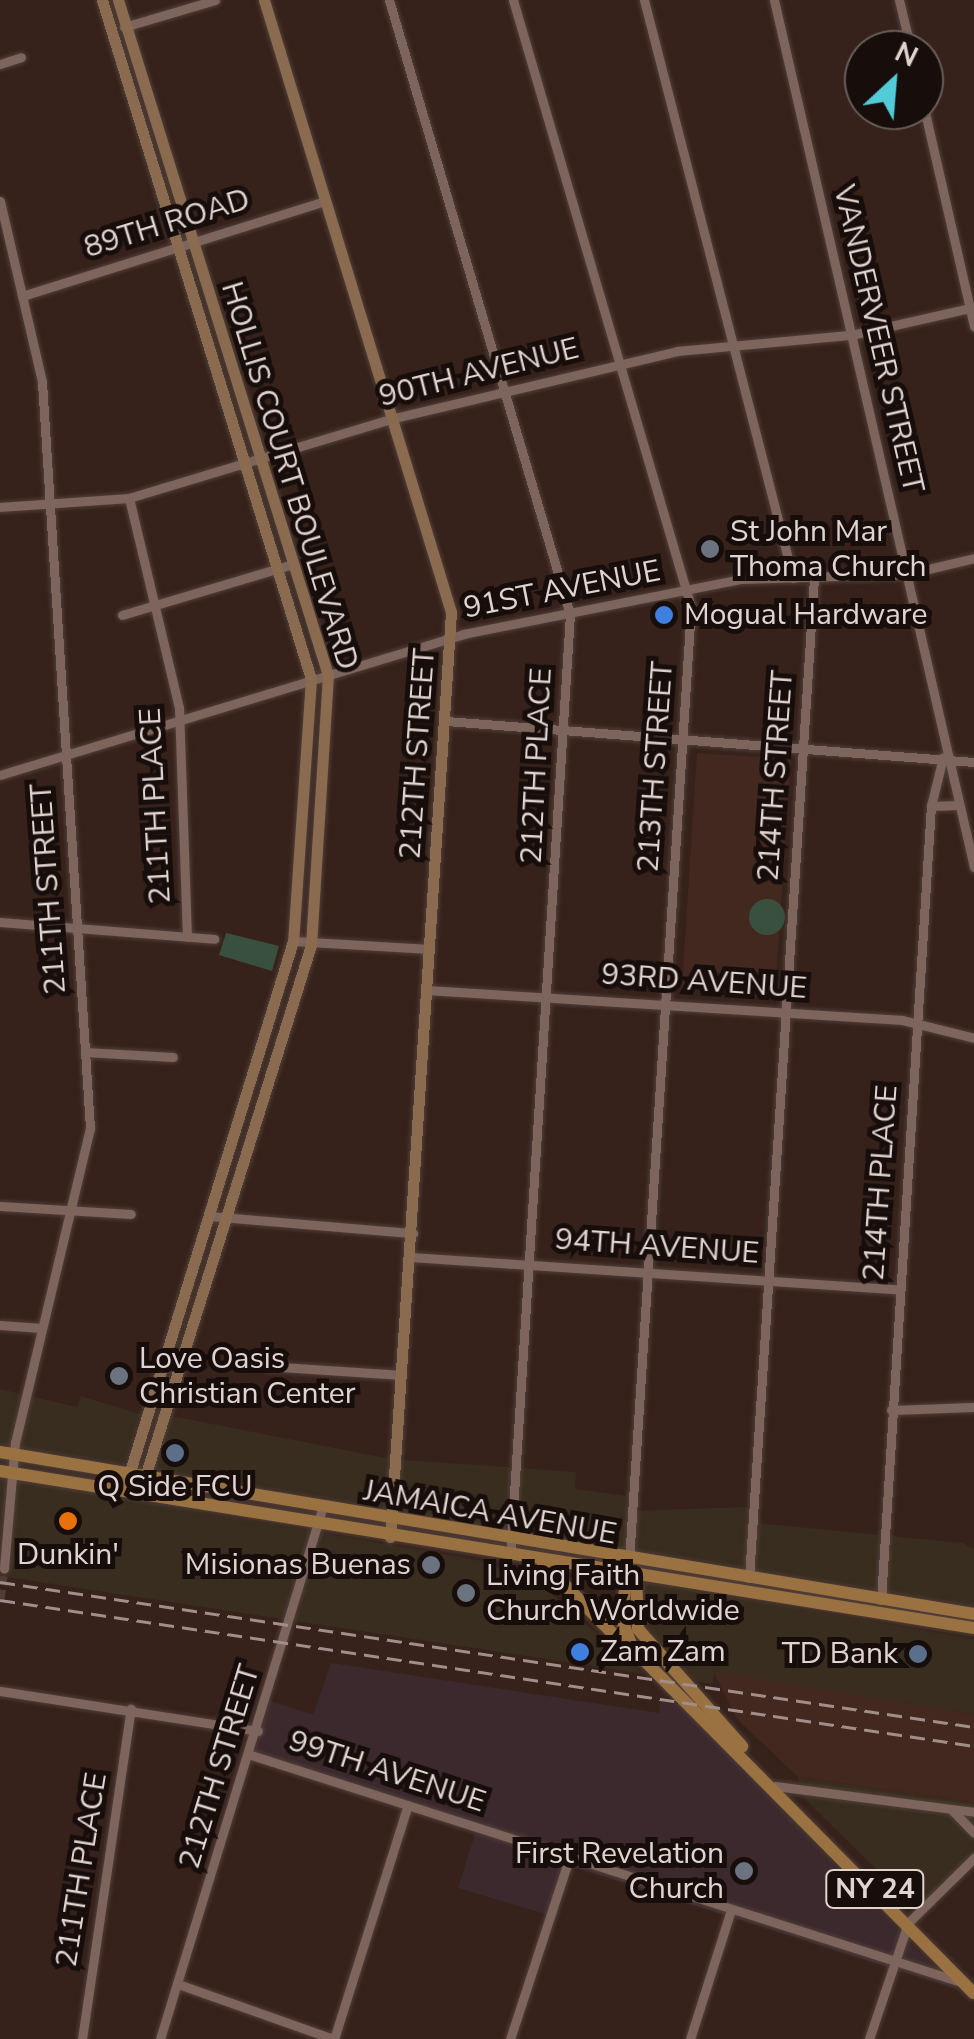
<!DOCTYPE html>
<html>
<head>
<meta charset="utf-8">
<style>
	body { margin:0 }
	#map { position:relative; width:974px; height:2039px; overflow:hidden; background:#36221b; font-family:"Nunito Sans",sans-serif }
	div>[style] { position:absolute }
	.commercial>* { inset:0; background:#382d1e }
	.industrial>* { inset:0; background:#3c292e }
	.built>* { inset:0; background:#432820 }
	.green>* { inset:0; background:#39503e }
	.round { border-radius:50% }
	.street-tunnel>* { height:9px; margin-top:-4.5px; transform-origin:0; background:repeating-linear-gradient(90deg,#503d36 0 9px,transparent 0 13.5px) }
	.roads { filter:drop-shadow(0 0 2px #503f39) drop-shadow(0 0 2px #503f39) }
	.street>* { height:9px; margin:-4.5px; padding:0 4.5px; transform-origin:4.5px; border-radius:4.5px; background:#7d645c }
	.secondary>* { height:11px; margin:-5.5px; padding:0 5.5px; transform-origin:5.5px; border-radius:5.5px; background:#8b6b4f }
	.primary>* { height:12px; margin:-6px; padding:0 6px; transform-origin:6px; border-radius:6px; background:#9a7242 }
	.rail>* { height:2.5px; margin-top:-1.25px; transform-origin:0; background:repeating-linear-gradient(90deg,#9f8e89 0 15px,transparent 0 23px) }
	.dots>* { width:28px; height:28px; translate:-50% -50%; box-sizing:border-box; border:5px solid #170e0b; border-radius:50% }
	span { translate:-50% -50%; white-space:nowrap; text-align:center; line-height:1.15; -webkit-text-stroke:10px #170e0b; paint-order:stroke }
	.shield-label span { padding:2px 8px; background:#170e0b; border:2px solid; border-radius:8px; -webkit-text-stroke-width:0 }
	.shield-label { font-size:28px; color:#e1d3ce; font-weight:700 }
	.street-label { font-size:30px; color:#e1d3ce }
	.poi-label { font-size:30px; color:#e1d3ce }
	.left { translate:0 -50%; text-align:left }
	.right { translate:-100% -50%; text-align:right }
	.north { position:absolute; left:844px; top:30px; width:100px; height:100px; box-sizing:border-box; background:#170e0b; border:2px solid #685d59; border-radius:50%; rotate:26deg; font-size:28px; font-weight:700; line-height:40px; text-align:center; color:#e1d3ce }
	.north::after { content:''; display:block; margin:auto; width:35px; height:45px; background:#52cbd9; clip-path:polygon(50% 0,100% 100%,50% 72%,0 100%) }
</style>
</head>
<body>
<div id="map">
	<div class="commercial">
		<i style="clip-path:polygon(0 1389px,77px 1407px,81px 1396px,140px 1414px,124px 1464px,0 1444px)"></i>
		<i style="clip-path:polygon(166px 1415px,391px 1459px,576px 1472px,575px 1489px,627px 1496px,627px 1511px,747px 1507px,746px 1522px,963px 1543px,974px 1549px,974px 1606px,153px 1469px)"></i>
		<i style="clip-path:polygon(0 1477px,483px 1561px,542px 1586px,644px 1674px,0 1576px)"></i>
		<i style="clip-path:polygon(644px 1582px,974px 1639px,974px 1714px,714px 1672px,713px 1684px,695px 1681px,641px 1620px)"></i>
		<i style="clip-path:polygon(798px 1777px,974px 1803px,974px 1853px,917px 1909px,804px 1798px)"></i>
	</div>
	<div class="industrial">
		<i style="clip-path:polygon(331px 1663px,659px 1713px,660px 1701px,678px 1704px,954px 1988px,571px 1866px,555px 1917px,458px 1888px,476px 1831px,252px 1758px,270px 1701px,313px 1715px)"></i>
	</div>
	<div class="built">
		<i style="clip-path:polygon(697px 753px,791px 759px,775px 993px,682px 987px)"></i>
		<i style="clip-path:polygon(713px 1671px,974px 1714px,974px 1803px,798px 1777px,737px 1719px)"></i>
	</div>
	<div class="green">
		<i class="round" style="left:749px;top:899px;width:36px;height:36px"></i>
		<i style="clip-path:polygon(226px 933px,279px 946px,272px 971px,219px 955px)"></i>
	</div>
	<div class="street-tunnel">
		<i style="left:0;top:1598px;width:29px;rotate:-82deg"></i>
	</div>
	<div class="roads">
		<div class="street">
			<i style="left:389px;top:0;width:640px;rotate:73.58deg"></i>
			<i style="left:570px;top:614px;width:944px;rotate:93.64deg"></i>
			<i style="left:513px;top:0;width:633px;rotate:73.66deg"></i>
			<i style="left:691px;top:607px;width:955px;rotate:93.72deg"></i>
			<i style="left:644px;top:0;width:597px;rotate:75.54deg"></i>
			<i style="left:774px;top:0;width:890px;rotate:77.01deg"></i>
			<i style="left:899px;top:0;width:51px;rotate:76.5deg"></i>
			<i style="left:124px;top:27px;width:95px;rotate:-16.5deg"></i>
			<i style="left:0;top:64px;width:22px;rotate:-18deg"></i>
			<i style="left:924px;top:108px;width:224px;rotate:77.1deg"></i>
			<i style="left:0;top:201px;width:186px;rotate:76.9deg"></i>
			<i style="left:42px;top:382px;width:748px;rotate:86.32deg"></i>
			<i style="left:90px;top:1128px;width:323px;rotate:103.4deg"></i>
			<i style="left:15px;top:1442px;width:127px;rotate:95deg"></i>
			<i style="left:22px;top:296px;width:318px;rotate:-17.4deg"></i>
			<i style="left:129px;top:498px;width:216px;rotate:76.6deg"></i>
			<i style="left:179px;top:708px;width:229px;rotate:88deg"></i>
			<i style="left:0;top:507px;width:129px;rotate:-4deg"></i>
			<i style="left:129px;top:498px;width:277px;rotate:-16.8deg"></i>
			<i style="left:394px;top:418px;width:291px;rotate:-13.3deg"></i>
			<i style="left:677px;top:351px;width:175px;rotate:-5.3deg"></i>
			<i style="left:851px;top:335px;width:126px;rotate:-12.8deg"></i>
			<i style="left:122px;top:615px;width:178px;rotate:-16.6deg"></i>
			<i style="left:446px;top:721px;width:530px;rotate:4.44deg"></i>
			<i style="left:0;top:775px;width:484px;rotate:-16.9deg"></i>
			<i style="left:463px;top:634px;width:282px;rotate:-11.2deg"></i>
			<i style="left:740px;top:579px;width:167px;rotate:-1.7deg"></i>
			<i style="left:907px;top:574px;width:69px;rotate:-13.4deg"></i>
			<i style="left:931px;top:806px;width:28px;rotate:-2deg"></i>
			<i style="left:0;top:922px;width:215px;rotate:4.5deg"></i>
			<i style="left:293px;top:941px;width:137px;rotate:3.3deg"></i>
			<i style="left:427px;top:990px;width:476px;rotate:3.6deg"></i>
			<i style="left:902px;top:1020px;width:74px;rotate:14deg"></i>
			<i style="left:85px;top:1052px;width:88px;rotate:3.3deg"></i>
			<i style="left:0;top:1206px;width:131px;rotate:3.5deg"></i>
			<i style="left:209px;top:1216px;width:205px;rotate:4.8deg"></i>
			<i style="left:411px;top:1257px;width:489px;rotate:3.8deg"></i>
			<i style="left:0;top:1325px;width:42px;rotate:4.1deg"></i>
			<i style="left:266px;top:1366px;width:136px;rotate:3.8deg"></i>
			<i style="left:891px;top:1410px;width:83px;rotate:-2.1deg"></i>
			<i style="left:749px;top:1578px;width:1002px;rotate:-86.28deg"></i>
			<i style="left:881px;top:1600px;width:796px;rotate:-86.4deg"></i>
			<i style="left:931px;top:806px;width:50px;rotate:-76.2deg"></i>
			<i style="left:0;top:1691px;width:261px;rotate:8.8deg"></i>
			<i style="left:251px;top:1755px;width:742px;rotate:17.73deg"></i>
			<i style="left:775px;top:1786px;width:201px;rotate:7.4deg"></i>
			<i style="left:951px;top:1809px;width:33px;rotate:46deg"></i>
			<i style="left:178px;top:1984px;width:164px;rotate:19.5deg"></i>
			<i style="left:82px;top:2039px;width:334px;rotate:-81.6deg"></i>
			<i style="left:160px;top:2039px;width:554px;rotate:-73deg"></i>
			<i style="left:334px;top:2039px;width:245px;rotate:-72.5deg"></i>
			<i style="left:510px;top:2039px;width:190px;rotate:-71.9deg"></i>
			<i style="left:690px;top:2039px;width:135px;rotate:-72.4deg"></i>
			<i style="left:869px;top:2039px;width:122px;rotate:-71.4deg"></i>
			<i style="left:908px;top:1923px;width:93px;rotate:-44.6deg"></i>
		</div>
		<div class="secondary">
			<i style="left:102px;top:0;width:710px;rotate:72.89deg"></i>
			<i style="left:311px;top:679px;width:263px;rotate:93.9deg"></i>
			<i style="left:293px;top:941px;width:575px;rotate:107.08deg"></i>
			<i style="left:118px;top:0;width:707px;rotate:72.72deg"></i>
			<i style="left:328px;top:675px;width:271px;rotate:93.6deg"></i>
			<i style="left:311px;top:945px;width:574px;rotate:107.33deg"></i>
			<i style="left:264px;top:0;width:640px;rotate:73.01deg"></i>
			<i style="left:451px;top:612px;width:927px;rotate:93.77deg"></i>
		</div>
		<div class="primary">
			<i style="left:0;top:1452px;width:987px;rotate:9.44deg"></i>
			<i style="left:0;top:1471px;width:987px;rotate:9.16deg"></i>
			<i style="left:543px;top:1563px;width:127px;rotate:45.3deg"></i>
			<i style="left:628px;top:1569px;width:49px;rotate:98.1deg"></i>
			<i style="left:621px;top:1618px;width:33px;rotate:69deg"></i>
			<i style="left:633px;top:1649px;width:484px;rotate:45.3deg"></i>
			<i style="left:636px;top:1572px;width:57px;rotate:88deg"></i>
			<i style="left:638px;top:1629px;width:157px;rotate:48.4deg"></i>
		</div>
	</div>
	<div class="rail">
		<i style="left:0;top:1582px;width:985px;rotate:8.47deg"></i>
		<i style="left:0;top:1600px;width:985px;rotate:8.53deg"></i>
	</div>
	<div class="dots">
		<i style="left:710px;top:549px;background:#6b7280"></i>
		<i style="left:664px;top:615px;background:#3f7fe0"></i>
		<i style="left:119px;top:1376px;background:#6b7280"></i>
		<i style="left:175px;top:1453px;background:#5c6f8a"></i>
		<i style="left:68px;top:1521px;background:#e8710a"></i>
		<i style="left:431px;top:1565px;background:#6b7280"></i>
		<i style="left:466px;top:1593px;background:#6b7280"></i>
		<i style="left:580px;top:1652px;background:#3f7fe0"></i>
		<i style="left:918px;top:1654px;background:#5c6f8a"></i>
		<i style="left:744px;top:1871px;background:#6b7280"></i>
	</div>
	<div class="shield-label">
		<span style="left:875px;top:1889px">NY 24</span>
	</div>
	<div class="street-label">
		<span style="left:167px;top:224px;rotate:-17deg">89TH ROAD</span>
		<span style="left:878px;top:339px;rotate:77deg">VANDERVEER STREET</span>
		<span style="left:479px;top:373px;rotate:-14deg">90TH AVENUE</span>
		<span style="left:289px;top:476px;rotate:73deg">HOLLIS COURT BOULEVARD</span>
		<span style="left:562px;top:590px;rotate:-11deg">91ST AVENUE</span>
		<span style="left:418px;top:754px;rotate:-86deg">212TH STREET</span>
		<span style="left:537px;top:766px;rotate:-87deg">212TH PLACE</span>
		<span style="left:656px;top:767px;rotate:-86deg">213TH STREET</span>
		<span style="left:776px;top:776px;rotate:-86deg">214TH STREET</span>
		<span style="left:156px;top:806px;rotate:-93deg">211TH PLACE</span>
		<span style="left:49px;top:889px;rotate:-94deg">211TH STREET</span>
		<span style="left:704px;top:982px;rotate:4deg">93RD AVENUE</span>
		<span style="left:881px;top:1183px;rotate:-86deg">214TH PLACE</span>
		<span style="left:657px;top:1247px;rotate:4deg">94TH AVENUE</span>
		<span style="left:490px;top:1513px;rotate:10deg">JAMAICA AVENUE</span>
		<span style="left:220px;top:1767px;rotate:-73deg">212TH STREET</span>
		<span style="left:387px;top:1772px;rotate:18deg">99TH AVENUE</span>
		<span style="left:82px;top:1870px;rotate:-81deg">211TH PLACE</span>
	</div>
	<div class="poi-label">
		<span class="left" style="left:730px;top:549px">St John Mar<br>Thoma Church</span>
		<span class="left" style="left:684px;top:615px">Mogual Hardware</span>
		<span class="left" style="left:139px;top:1376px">Love Oasis<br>Christian Center</span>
		<span style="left:175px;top:1487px">Q Side FCU</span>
		<span style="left:68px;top:1555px">Dunkin'</span>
		<span class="right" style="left:411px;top:1565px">Misionas Buenas</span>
		<span class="left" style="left:486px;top:1593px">Living Faith<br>Church Worldwide</span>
		<span class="left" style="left:600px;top:1652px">Zam Zam</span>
		<span class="right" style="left:898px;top:1654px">TD Bank</span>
		<span class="right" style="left:724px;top:1871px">First Revelation<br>Church</span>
	</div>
	<div class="north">N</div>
</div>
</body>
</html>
